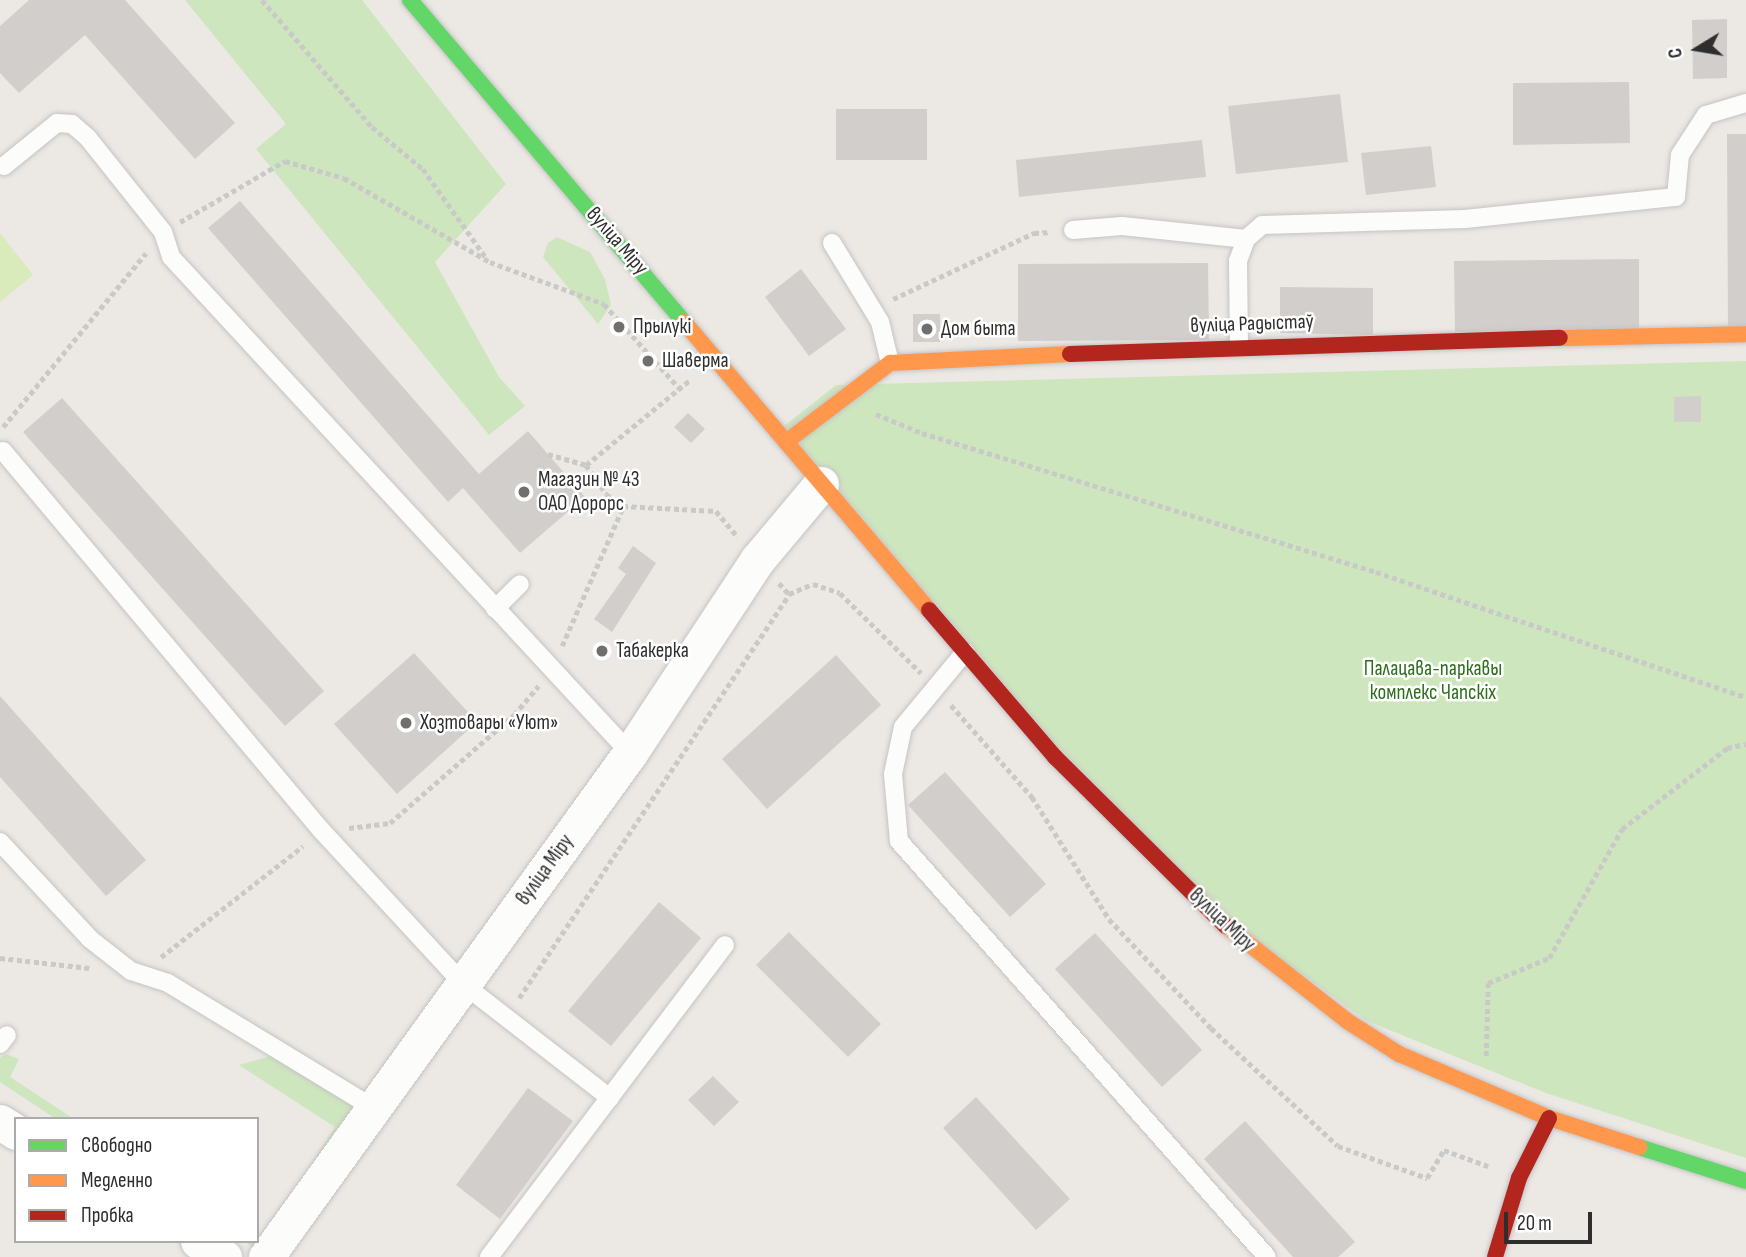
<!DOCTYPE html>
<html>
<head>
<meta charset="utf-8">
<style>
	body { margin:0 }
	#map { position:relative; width:1746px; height:1257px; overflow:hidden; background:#ece8e4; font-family:"Sofia Sans Condensed",sans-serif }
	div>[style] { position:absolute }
	.green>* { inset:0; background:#cee6be }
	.pitch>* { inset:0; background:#d9eabb }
	.building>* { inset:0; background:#d1cecb }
	.path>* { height:4.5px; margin-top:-2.25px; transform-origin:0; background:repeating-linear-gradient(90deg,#c9c9c8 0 5px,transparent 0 8.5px) }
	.roads { filter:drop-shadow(0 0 2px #c5c4c5) drop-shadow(0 0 2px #c5c4c5) }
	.lane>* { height:18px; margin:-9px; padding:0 9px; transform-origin:9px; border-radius:9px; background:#fcfcfb }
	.street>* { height:35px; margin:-17.5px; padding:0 17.5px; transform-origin:17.5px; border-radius:17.5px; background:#fcfcfb }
	.fast>* { height:16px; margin:-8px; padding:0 8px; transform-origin:8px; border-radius:8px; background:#63d668 }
	.slow>* { height:16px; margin:-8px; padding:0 8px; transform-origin:8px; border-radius:8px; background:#ff974d }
	.jam>* { height:16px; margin:-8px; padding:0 8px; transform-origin:8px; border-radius:8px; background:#b3261e }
	.dots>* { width:19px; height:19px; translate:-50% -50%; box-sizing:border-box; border:4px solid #fff; border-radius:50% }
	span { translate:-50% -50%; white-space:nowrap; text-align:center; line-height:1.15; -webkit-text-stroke:5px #fff; paint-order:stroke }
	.street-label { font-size:21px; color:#2e2e2e }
	.poi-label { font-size:21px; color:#2e2e2e }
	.left { translate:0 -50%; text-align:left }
	.park-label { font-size:21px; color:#2c6e1b }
	.legend { position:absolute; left:14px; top:1117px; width:245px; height:126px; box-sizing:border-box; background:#fff; border:2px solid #ababab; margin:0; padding:9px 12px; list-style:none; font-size:21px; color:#2e2e2e }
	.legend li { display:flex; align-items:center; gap:14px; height:35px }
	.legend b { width:35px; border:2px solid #ababab }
	.north { position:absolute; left:1662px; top:14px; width:70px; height:70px; -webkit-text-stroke:5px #fff; paint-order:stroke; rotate:259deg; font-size:19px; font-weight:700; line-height:28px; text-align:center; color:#2e2e2e }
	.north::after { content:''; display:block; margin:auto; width:24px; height:32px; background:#2e2e2e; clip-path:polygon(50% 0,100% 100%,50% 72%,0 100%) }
	.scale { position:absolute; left:1504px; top:1212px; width:88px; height:32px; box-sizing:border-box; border:4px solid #2e2e2e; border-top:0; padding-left:9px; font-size:21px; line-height:24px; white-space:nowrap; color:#2e2e2e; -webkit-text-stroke:5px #fff; paint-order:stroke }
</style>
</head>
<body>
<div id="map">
	<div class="green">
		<i style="clip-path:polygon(185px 0,362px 0,506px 184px,435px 262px,499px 377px,525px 406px,489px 435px,256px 149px,286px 124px)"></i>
		<i style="clip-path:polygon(557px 237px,590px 252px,605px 279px,611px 305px,598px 324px,543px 257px,548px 243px)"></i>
		<i style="clip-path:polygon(1746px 361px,1746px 1158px,1546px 1093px,1367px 1021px,1237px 927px,1057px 746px,784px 426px,836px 385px)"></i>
		<i style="clip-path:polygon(6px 1054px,19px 1059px,10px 1077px,74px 1119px,56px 1119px,0 1082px,0 1058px)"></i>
		<i style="clip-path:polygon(274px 1055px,355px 1105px,257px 1250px,244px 1241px,261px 1242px,335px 1127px,239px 1065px)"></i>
	</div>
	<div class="pitch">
		<i style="clip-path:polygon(0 233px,33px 275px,0 302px)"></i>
	</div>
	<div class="building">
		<i style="clip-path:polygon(29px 0,125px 0,235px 123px,195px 159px,85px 35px,19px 93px,0 73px,0 26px)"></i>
		<i style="clip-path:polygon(1727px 19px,1727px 78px,1693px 79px,1692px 20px)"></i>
		<i style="clip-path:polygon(1629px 82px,1630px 143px,1513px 145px,1513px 83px)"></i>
		<i style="clip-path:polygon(1340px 94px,1348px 162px,1236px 174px,1228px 106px)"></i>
		<i style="clip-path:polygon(836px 109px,927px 109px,927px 160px,836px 160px)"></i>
		<i style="clip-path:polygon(1727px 134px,1746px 134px,1746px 328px,1728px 328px)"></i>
		<i style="clip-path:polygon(1202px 140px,1206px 177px,1019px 197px,1016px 160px)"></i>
		<i style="clip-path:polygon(1431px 146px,1436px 187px,1366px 195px,1361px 153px)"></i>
		<i style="clip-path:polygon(240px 201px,479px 474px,528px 431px,585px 497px,520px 553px,463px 488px,448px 502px,208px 228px)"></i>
		<i style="clip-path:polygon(1639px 259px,1639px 331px,1455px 332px,1454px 261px)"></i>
		<i style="clip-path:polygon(1208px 263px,1209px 340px,1018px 341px,1018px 264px)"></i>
		<i style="clip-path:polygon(801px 269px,846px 329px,809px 356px,765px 297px)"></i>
		<i style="clip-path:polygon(1280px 287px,1373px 288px,1373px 335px,1280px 333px)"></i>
		<i style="clip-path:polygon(913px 314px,940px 314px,940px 342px,913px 342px)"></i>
		<i style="clip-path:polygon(1701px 396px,1701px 422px,1674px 422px,1674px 397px)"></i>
		<i style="clip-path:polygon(62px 398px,324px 691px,285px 726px,23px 432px)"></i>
		<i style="clip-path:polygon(688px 413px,705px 429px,691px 443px,674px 427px)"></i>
		<i style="clip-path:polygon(633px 546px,656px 563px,612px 632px,594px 619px,626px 574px,618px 568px)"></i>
		<i style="clip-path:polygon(414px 653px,477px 722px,397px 794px,334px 724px)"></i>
		<i style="clip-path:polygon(836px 655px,881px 705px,767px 809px,722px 759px)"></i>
		<i style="clip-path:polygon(0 696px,146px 860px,106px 896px,0 777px)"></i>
		<i style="clip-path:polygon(945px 772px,1046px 884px,1010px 917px,908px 805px)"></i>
		<i style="clip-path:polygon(659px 902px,701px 938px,611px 1046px,568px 1011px)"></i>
		<i style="clip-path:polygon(789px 932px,881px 1024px,848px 1057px,756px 965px)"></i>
		<i style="clip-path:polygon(1095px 933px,1202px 1050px,1162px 1087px,1055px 969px)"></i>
		<i style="clip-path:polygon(713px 1076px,739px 1102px,714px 1126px,688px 1100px)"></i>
		<i style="clip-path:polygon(528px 1088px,573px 1121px,500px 1219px,456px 1185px)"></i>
		<i style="clip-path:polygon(976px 1097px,1070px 1199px,1036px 1230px,943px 1128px)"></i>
		<i style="clip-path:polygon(1245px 1121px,1355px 1242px,1338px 1257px,1293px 1257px,1204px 1159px)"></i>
	</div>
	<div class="path">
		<i style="left:262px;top:0;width:168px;rotate:49.1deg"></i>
		<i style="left:372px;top:127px;width:66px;rotate:39.5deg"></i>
		<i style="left:423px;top:169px;width:110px;rotate:54.6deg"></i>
		<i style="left:180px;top:222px;width:121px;rotate:-30.2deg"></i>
		<i style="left:285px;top:161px;width:61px;rotate:16.1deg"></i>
		<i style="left:344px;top:178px;width:168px;rotate:29.9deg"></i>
		<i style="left:490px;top:262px;width:121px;rotate:20.2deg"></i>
		<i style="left:604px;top:304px;width:114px;rotate:48.2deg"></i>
		<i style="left:893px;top:299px;width:156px;rotate:-25.1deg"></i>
		<i style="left:1034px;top:233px;width:17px;rotate:-3deg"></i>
		<i style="left:876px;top:414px;width:50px;rotate:22.4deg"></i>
		<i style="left:922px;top:433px;width:475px;rotate:17deg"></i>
		<i style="left:1376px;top:572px;width:391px;rotate:18.7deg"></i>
		<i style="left:3px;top:427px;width:225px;rotate:-50.6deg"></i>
		<i style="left:548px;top:454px;width:40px;rotate:16deg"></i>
		<i style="left:586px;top:465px;width:134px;rotate:-39.3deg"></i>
		<i style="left:586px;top:465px;width:35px;rotate:55deg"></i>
		<i style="left:606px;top:494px;width:21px;rotate:35deg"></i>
		<i style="left:623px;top:506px;width:93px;rotate:3.1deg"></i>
		<i style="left:716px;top:511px;width:34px;rotate:50deg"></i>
		<i style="left:779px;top:583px;width:15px;rotate:48deg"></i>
		<i style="left:789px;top:594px;width:26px;rotate:-23deg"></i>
		<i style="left:813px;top:584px;width:28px;rotate:18deg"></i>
		<i style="left:840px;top:593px;width:114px;rotate:44.6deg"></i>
		<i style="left:562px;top:646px;width:152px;rotate:-66.3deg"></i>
		<i style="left:951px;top:705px;width:123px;rotate:48.6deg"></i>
		<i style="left:1032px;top:797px;width:144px;rotate:57.7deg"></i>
		<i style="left:1109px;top:919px;width:149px;rotate:46.9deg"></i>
		<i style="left:1211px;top:1028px;width:173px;rotate:42.9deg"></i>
		<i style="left:1338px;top:1146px;width:95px;rotate:19.8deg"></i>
		<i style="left:1427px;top:1178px;width:33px;rotate:-59deg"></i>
		<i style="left:1444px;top:1150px;width:47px;rotate:20deg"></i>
		<i style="left:349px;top:828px;width:41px;rotate:-7deg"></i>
		<i style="left:390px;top:823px;width:164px;rotate:-41.1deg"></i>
		<i style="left:514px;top:715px;width:38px;rotate:-50deg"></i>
		<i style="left:161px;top:957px;width:180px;rotate:-38deg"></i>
		<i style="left:0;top:958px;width:90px;rotate:6.4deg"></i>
		<i style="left:519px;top:998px;width:486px;rotate:-56.2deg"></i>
		<i style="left:1486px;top:1056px;width:73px;rotate:-88.4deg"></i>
		<i style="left:1488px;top:983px;width:66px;rotate:-22.3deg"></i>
		<i style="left:1549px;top:958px;width:148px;rotate:-60.5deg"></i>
		<i style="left:1622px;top:829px;width:133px;rotate:-37.6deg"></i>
		<i style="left:1727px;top:748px;width:19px;rotate:-12deg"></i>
	</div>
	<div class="roads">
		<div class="lane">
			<i style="left:4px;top:166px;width:68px;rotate:-39.1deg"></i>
			<i style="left:57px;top:123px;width:15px;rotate:4deg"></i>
			<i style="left:72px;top:124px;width:21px;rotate:41deg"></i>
			<i style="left:88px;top:138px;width:120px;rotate:51.4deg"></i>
			<i style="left:163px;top:232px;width:26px;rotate:72deg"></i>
			<i style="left:171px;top:257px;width:676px;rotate:47.22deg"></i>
			<i style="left:1073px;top:230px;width:49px;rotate:-4.7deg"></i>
			<i style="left:1122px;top:226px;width:125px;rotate:6deg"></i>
			<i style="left:832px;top:243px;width:92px;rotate:58.7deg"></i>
			<i style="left:880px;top:322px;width:42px;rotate:76.3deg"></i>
			<i style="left:1239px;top:345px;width:84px;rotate:-90.7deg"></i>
			<i style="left:1238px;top:261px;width:23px;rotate:-70deg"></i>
			<i style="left:1246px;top:239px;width:21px;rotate:-41deg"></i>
			<i style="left:1262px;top:225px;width:203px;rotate:-1.7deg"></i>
			<i style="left:1465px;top:219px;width:212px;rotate:-6deg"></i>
			<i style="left:1676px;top:197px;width:42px;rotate:-84.6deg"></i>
			<i style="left:1680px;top:155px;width:48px;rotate:-57deg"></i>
			<i style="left:1706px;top:115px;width:42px;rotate:-16.7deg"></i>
			<i style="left:3px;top:451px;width:496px;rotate:50deg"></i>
			<i style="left:322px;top:831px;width:208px;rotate:47.3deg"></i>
			<i style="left:463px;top:984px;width:186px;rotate:37.8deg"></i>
			<i style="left:495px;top:609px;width:35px;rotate:-45deg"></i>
			<i style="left:965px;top:652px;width:97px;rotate:129.6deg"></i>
			<i style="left:903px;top:727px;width:48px;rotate:102deg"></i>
			<i style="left:893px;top:774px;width:67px;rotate:84.9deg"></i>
			<i style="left:899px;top:841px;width:555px;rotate:48.5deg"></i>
			<i style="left:0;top:842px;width:132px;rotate:47.1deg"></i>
			<i style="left:90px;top:939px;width:52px;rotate:38deg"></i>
			<i style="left:131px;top:971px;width:39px;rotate:18deg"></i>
			<i style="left:168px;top:983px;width:239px;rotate:31.3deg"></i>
			<i style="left:0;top:1044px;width:11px;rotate:-52deg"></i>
			<i style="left:489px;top:1257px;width:391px;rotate:-52.9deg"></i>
		</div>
		<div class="street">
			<i style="left:0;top:1122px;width:19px;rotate:32deg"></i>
			<i style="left:198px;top:1241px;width:31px;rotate:32deg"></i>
			<i style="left:266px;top:1257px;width:622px;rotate:-54.16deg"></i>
			<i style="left:630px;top:753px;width:232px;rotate:-56.6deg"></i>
			<i style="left:758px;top:559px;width:98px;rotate:-50deg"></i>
		</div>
		<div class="fast">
			<i style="left:410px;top:0;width:423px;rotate:49.6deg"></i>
			<i style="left:1639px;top:1147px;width:112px;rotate:17.6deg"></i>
		</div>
		<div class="slow">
			<i style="left:684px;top:322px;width:378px;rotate:49.6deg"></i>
			<i style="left:1560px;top:338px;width:186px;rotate:-1.2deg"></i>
			<i style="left:786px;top:442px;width:131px;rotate:-37.2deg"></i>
			<i style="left:890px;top:363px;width:180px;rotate:-2.9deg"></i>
			<i style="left:1226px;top:926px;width:154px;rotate:38.1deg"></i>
			<i style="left:1347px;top:1021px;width:62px;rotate:32.4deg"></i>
			<i style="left:1399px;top:1054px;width:163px;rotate:23.1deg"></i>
			<i style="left:1549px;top:1118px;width:95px;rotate:17.9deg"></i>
		</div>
		<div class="jam">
			<i style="left:1070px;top:354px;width:490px;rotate:-1.9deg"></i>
			<i style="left:929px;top:610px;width:194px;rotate:49.4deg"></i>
			<i style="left:1055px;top:757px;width:240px;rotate:44.7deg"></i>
			<i style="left:1495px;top:1257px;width:83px;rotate:-73.1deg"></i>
			<i style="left:1519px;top:1178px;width:67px;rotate:-63.4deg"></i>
		</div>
	</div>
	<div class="dots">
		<i style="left:619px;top:327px;background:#706f6e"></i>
		<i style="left:927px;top:329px;background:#706f6e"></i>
		<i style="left:648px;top:361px;background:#706f6e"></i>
		<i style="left:524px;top:492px;background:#706f6e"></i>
		<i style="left:602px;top:651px;background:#706f6e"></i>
		<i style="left:406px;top:723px;background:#706f6e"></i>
	</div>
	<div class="street-label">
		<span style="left:617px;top:241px;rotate:49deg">вуліца Міру</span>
		<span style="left:1252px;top:324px;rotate:-2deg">вуліца Радыстаў</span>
		<span style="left:545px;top:870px;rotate:-54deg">вуліца Міру</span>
		<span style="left:1222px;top:920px;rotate:43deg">вуліца Міру</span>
	</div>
	<div class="poi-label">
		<span class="left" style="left:633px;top:327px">Прылукі</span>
		<span class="left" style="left:941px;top:329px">Дом быта</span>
		<span class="left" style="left:662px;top:361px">Шаверма</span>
		<span class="left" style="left:538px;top:492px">Магазин № 43<br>ОАО Дорорс</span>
		<span class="left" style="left:616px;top:651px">Табакерка</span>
		<span class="left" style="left:420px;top:723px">Хозтовары «Уют»</span>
	</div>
	<div class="park-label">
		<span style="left:1433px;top:681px">Палацава-паркавы<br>комплекс Чапскіх</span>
	</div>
	<ul class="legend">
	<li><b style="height:9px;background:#63d668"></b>Свободно</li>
	<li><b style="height:9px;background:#ff974d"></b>Медленно</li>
	<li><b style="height:9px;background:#b3261e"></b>Пробка</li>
	</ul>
	<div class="north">С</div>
	<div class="scale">20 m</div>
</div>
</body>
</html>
